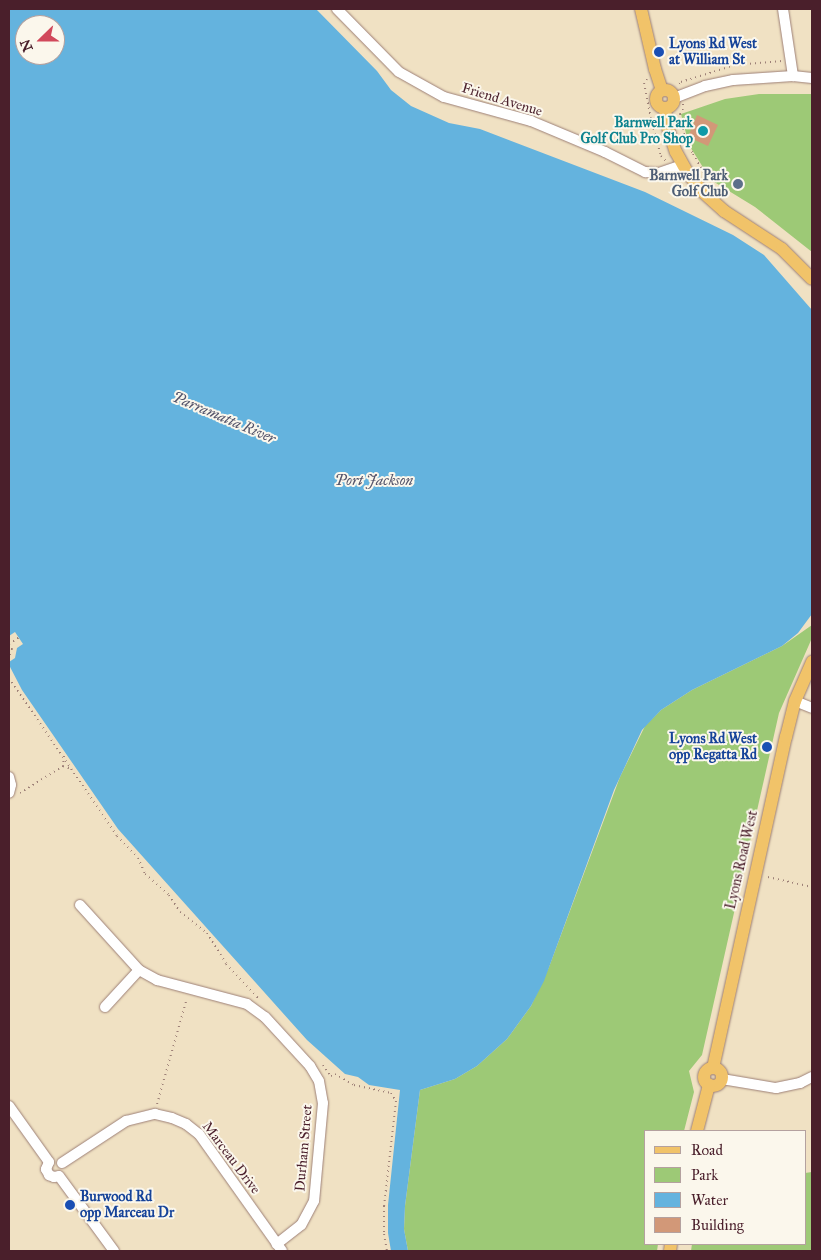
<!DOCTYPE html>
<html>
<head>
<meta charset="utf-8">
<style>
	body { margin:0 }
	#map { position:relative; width:821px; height:1260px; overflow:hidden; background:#f0e1c3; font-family:"IM FELL Great Primer",serif }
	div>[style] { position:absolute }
	.green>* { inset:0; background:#9dc976 }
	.water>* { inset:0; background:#64b3de }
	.pier>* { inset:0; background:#f0e1c3 }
	.building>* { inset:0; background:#d29878 }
	.path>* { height:2px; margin-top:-1px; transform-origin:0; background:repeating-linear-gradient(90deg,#9d8077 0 1px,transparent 0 5px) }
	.roads { filter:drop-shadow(0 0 1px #9d8077) drop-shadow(0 0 1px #9d8077) }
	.minor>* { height:10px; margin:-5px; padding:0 5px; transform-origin:5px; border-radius:5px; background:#fff }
	.major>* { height:12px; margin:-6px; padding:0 6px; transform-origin:6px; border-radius:6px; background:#f1c369 }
	.major>.ring { margin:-6px; padding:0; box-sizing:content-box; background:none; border:12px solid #f1c369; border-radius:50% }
	.dots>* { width:14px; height:14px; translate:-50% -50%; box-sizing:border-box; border:2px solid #fbf7ec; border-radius:50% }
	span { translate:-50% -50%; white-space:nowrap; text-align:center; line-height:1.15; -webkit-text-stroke:4px #fbf7ec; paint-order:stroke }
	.transit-label { font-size:14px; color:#164399; font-weight:700 }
	.left { translate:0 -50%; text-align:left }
	.right { translate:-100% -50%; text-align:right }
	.street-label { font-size:14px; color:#4a1f2b }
	.culture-label { font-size:14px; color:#0d838f; font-weight:700 }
	.service-label { font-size:14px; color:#4e5e75; font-weight:700 }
	.water-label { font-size:15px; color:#53536a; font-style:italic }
	.frame { position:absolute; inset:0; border:10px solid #4a1f2b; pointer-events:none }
	.legend { position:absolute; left:644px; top:1130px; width:162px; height:115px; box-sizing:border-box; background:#fbf7ec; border:1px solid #b4a19f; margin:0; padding:6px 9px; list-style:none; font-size:15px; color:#4a1f2b }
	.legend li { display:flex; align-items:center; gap:10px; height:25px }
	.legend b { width:25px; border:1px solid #b4a19f }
	.north { position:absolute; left:15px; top:15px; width:50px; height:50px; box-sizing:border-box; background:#fbf7ec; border:1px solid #b4a19f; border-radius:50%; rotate:248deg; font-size:14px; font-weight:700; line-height:20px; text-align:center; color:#4a1f2b }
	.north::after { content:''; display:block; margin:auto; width:18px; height:22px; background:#d1495b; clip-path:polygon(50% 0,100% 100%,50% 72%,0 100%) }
</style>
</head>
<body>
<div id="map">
	<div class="green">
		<i style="clip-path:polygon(759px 94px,812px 94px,812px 252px,755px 207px,711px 180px,689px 145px,681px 114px,725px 99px)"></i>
		<i style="clip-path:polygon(812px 625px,812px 638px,779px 713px,702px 1055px,689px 1071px,694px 1092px,684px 1131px,645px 1131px,645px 1244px,658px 1244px,657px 1251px,408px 1251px,404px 1229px,405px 1206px,420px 1090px,455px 1079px,477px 1066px,507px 1039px,531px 1006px,549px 967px,620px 777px,645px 726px,661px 710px,692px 690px,782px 646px)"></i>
		<i style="clip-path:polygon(812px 1172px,812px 1251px,691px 1251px,692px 1244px,805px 1244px,805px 1173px)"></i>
	</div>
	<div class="water">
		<i style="clip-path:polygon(evenodd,9px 9px,316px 9px,377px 71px,391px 90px,411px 106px,449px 123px,480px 129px,645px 192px,733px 235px,764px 255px,812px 310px,812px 614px,798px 633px,782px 646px,692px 690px,661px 710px,642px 730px,614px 790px,544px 981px,531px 1006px,507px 1039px,477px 1066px,455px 1079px,420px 1090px,405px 1206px,404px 1229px,408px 1251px,391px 1251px,388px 1233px,388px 1205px,400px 1090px,369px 1085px,358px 1077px,345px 1074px,307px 1040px,118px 829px,22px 690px,9px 665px,9px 9px,25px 25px,55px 25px,55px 55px,25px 55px,25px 25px)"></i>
	</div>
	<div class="pier">
		<i style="clip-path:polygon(15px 632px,23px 644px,17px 648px,15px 658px,9px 662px,9px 636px)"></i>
	</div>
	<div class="building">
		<i style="clip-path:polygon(697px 115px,718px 125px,708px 146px,688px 137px)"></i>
	</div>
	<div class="path">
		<i style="left:647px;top:79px;width:5px;rotate:127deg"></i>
		<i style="left:644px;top:83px;width:37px;rotate:79deg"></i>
		<i style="left:651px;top:119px;width:38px;rotate:75deg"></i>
		<i style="left:661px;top:156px;width:7px;rotate:45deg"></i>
		<i style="left:679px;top:84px;width:3px;rotate:-45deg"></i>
		<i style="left:681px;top:82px;width:57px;rotate:-17.5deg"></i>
		<i style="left:735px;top:65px;width:47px;rotate:-4.9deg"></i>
		<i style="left:683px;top:104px;width:5px;rotate:90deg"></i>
		<i style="left:683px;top:109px;width:6px;rotate:121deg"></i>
		<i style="left:680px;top:114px;width:19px;rotate:78deg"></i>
		<i style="left:684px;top:133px;width:23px;rotate:67deg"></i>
		<i style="left:693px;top:154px;width:28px;rotate:60deg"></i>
		<i style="left:9px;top:644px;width:6px;rotate:59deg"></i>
		<i style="left:12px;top:649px;width:9px;rotate:111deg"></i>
		<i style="left:9px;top:644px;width:14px;rotate:-34deg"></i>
		<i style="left:9px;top:678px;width:191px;rotate:55.6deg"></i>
		<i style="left:117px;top:836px;width:30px;rotate:46deg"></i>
		<i style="left:138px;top:858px;width:17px;rotate:66deg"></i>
		<i style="left:145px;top:874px;width:32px;rotate:41deg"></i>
		<i style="left:169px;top:895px;width:20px;rotate:57deg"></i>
		<i style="left:180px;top:912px;width:34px;rotate:38deg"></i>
		<i style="left:207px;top:933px;width:36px;rotate:58deg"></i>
		<i style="left:226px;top:964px;width:48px;rotate:46.7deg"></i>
		<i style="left:64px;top:756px;width:10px;rotate:96deg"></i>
		<i style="left:63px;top:766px;width:10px;rotate:17deg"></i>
		<i style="left:20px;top:793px;width:51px;rotate:-32.1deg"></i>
		<i style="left:768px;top:877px;width:45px;rotate:12.8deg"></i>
		<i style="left:323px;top:1065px;width:14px;rotate:54deg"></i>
		<i style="left:331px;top:1076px;width:4px;rotate:-27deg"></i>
		<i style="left:335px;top:1074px;width:22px;rotate:30deg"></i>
		<i style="left:354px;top:1085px;width:38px;rotate:12deg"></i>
		<i style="left:391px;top:1093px;width:9px;rotate:58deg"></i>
		<i style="left:396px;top:1101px;width:106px;rotate:96.5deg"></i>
		<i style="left:384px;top:1206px;width:28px;rotate:90deg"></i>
		<i style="left:384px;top:1234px;width:17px;rotate:80deg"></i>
		<i style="left:157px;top:1104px;width:110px;rotate:-74.2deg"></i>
	</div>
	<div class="roads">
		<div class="minor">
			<i style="left:337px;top:9px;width:88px;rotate:45.5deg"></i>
			<i style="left:399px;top:72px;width:51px;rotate:29.1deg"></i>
			<i style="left:444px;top:97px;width:90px;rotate:15.4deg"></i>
			<i style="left:531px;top:121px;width:80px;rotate:22.7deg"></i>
			<i style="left:605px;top:152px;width:45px;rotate:26.6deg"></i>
			<i style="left:645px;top:172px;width:14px;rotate:4deg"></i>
			<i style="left:659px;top:173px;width:24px;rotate:-19deg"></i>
			<i style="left:783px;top:9px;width:68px;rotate:81.5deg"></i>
			<i style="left:674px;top:98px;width:33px;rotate:-21deg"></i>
			<i style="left:705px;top:86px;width:29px;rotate:-12deg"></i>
			<i style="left:733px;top:80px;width:60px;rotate:-3.8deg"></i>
			<i style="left:793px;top:76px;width:19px;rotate:6deg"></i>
			<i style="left:795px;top:701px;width:18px;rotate:22deg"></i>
			<i style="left:9px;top:777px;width:8px;rotate:76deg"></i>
			<i style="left:11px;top:785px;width:8px;rotate:104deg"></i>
			<i style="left:80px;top:905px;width:88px;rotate:47.8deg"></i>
			<i style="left:139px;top:970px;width:21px;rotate:29deg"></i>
			<i style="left:157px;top:980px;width:93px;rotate:14.9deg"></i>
			<i style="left:247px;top:1004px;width:22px;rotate:36deg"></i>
			<i style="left:265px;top:1017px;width:67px;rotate:47.4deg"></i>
			<i style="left:310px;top:1066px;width:17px;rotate:59deg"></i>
			<i style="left:319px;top:1081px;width:22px;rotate:80deg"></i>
			<i style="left:323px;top:1103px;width:98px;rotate:95.2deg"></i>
			<i style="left:314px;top:1201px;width:27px;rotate:118deg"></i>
			<i style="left:301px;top:1225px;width:31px;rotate:142deg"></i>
			<i style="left:105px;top:1007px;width:50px;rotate:-47.4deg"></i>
			<i style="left:722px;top:1079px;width:55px;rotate:9.5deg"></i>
			<i style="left:776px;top:1088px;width:25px;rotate:-12deg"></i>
			<i style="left:800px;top:1083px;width:13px;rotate:-27deg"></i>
			<i style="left:9px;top:1106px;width:69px;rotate:54.5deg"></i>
			<i style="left:49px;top:1162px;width:8px;rotate:113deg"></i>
			<i style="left:46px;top:1169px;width:7px;rotate:63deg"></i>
			<i style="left:49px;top:1175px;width:5px;rotate:22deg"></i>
			<i style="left:54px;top:1177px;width:5px;rotate:-11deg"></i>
			<i style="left:62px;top:1163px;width:77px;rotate:-33.3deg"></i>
			<i style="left:126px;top:1121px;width:30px;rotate:-14deg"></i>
			<i style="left:155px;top:1114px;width:17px;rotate:13deg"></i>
			<i style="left:172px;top:1118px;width:15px;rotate:23deg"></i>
			<i style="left:186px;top:1124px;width:16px;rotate:38deg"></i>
			<i style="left:199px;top:1134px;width:143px;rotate:54.6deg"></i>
			<i style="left:59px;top:1176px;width:93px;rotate:53.7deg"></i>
		</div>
		<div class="major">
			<i style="left:641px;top:9px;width:62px;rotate:76.9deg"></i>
			<i style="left:655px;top:69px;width:22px;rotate:72deg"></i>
			<i class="ring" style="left:656px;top:90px;width:6px;height:6px"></i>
			<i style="left:665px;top:108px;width:17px;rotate:83deg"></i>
			<i style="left:667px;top:125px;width:28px;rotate:72deg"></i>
			<i style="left:676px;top:152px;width:26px;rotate:61deg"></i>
			<i style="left:689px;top:175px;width:23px;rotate:50deg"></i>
			<i style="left:704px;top:193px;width:27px;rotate:42deg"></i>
			<i style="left:724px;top:211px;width:69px;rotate:33.2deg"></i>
			<i style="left:782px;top:249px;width:42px;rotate:45deg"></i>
			<i style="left:713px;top:1068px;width:339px;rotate:-77.6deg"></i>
			<i style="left:786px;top:737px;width:37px;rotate:-76deg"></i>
			<i style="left:795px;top:701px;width:43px;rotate:-66.4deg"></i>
			<i class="ring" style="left:704px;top:1068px;width:6px;height:6px"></i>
			<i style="left:697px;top:1131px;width:48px;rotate:-75.4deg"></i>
			<i style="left:670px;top:1251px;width:7px;rotate:-82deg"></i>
		</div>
	</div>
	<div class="dots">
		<i style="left:659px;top:52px;background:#1a4fb4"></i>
		<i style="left:703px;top:131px;background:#0f9aa8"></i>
		<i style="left:738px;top:184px;background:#5c6f8a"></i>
		<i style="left:767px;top:747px;background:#1a4fb4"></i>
		<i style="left:70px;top:1205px;background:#1a4fb4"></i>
	</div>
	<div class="transit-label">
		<span class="left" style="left:669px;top:52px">Lyons Rd West<br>at William St</span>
		<span class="right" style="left:757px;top:747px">Lyons Rd West<br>opp Regatta Rd</span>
		<span class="left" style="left:80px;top:1205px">Burwood Rd<br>opp Marceau Dr</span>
	</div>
	<div class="street-label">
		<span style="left:502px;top:100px;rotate:17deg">Friend Avenue</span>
		<span style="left:742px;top:860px;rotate:-77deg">Lyons Road West</span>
		<span style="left:304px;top:1148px;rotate:-85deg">Durham Street</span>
		<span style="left:231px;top:1158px;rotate:53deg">Marceau Drive</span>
	</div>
	<div class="culture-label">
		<span class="right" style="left:693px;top:131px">Barnwell Park<br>Golf Club Pro Shop</span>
	</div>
	<div class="service-label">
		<span class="right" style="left:728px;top:184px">Barnwell Park<br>Golf Club</span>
	</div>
	<div class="water-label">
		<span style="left:224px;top:418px;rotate:23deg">Parramatta River</span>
		<span style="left:374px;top:481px">Port Jackson</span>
	</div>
	<div class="frame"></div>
	<ul class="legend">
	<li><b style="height:6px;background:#f1c369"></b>Road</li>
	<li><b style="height:14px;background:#9dc976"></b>Park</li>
	<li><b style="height:14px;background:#64b3de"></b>Water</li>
	<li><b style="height:14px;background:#d29878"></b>Building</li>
	</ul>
	<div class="north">N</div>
</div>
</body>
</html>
